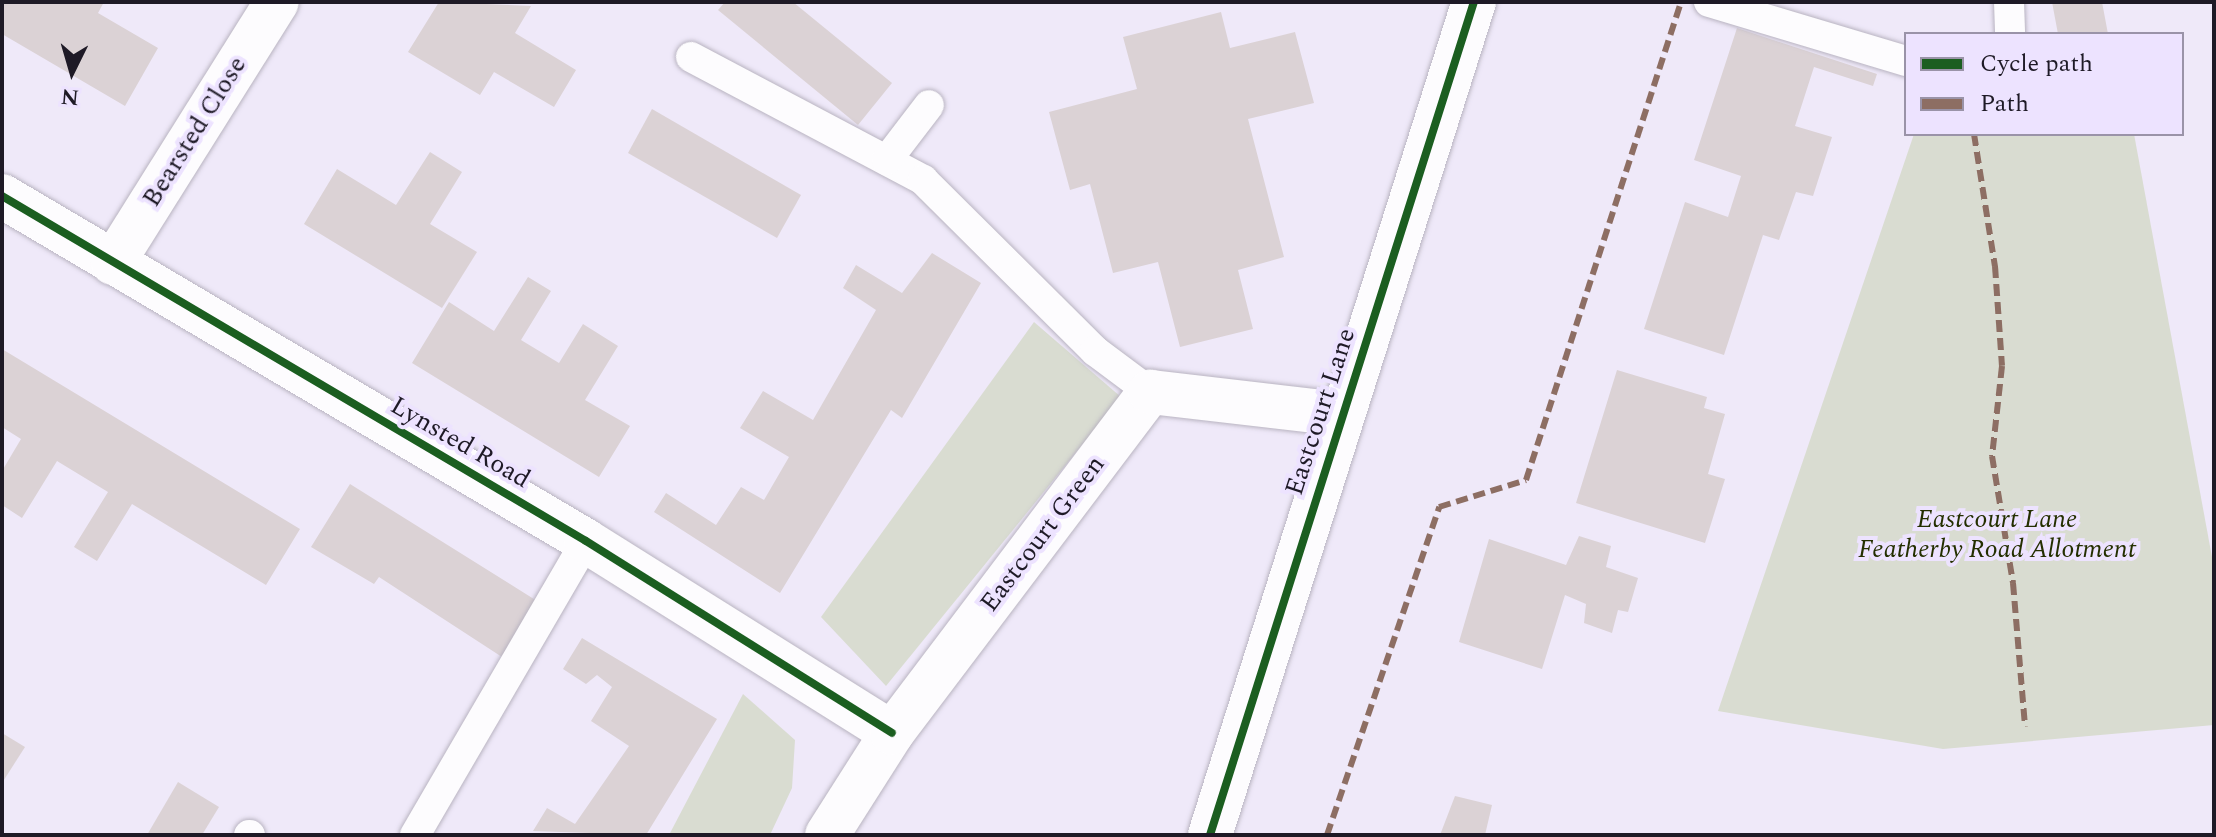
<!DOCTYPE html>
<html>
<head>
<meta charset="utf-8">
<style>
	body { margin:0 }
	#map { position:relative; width:2216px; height:837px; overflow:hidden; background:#efe9f9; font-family:Spectral,serif }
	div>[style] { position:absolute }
	.green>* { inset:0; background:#d9dcd1 }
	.building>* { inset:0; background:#dbd2d5 }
	.roads { filter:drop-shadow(0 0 2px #b9b4c1) drop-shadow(0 0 2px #b9b4c1) }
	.service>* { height:30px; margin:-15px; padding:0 15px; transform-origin:15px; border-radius:15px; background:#fdfcfe }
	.minor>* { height:44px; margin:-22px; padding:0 22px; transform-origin:22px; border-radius:22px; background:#fdfcfe }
	.quiet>* { height:6px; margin-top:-3px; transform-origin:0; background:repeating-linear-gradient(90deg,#8d6e63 0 12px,transparent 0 18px) }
	.cycleway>* { height:8px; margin:-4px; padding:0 4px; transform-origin:4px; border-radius:4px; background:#1b5e20 }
	span { translate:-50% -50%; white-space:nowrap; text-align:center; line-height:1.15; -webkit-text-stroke:8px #ede3ff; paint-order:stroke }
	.street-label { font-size:26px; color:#1e1a26 }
	.park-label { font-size:26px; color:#242f00; font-style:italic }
	.frame { position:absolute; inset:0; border:4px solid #1e1a26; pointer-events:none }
	.legend { position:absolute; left:1904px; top:32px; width:280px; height:104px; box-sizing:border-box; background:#ede3ff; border:2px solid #9a93a8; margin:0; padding:10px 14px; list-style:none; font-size:24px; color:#1e1a26 }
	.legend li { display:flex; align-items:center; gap:16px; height:40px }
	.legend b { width:40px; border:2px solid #9a93a8 }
	.north { position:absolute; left:32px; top:32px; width:80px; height:80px; -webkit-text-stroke:6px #ede3ff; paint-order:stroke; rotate:185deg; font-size:22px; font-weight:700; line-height:32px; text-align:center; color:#1e1a26 }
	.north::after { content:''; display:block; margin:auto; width:28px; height:36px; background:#1e1a26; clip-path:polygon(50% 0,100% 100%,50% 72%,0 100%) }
</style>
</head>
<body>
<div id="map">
	<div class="green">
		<i style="clip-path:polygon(1914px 134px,2134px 134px,2214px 568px,2214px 725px,1943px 749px,1718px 711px)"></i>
		<i style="clip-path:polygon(1034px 322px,1121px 397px,886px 686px,821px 617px)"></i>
		<i style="clip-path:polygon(743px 694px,795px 740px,792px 788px,770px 835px,669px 835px)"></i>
	</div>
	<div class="building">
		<i style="clip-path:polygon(2px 2px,104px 2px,98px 13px,158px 48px,125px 106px,2px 34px)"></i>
		<i style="clip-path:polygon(439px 2px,531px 6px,515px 33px,576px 70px,554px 107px,494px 72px,480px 95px,408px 52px)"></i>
		<i style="clip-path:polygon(725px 2px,793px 2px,892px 83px,858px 125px,718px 10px)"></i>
		<i style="clip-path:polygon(2052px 2px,2102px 2px,2108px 34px,2058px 34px)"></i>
		<i style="clip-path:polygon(1221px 12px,1230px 48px,1295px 32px,1314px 103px,1248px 119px,1284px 257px,1238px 270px,1253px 329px,1180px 347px,1158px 262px,1113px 273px,1090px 184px,1070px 190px,1049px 112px,1137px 89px,1123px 37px)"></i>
		<i style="clip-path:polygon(1737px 28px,1877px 74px,1873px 86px,1814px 67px,1795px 126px,1832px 137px,1813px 196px,1796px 192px,1779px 240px,1763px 235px,1724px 355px,1644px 329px,1685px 202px,1728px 217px,1741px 176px,1694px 160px)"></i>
		<i style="clip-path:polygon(652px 109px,801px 195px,777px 238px,628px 153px)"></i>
		<i style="clip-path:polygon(430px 152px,462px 172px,430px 224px,477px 252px,442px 308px,304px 224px,337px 169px,396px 205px)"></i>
		<i style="clip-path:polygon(932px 253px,981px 283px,902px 418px,891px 410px,780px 593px,654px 512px,666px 493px,716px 525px,741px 487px,764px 500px,789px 457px,740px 428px,763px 391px,813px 420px,876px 310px,843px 288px,856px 265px,902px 293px)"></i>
		<i style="clip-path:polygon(528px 277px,551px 291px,521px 340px,559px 363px,583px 324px,618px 346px,585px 400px,630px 426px,599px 477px,412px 363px,449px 302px,494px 331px)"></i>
		<i style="clip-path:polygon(2px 349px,300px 529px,266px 585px,132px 504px,97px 561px,74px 547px,108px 492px,57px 461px,22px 518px,2px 505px,2px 471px,21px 439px,2px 427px)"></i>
		<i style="clip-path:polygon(1617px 370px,1707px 397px,1704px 408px,1725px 414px,1708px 474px,1725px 479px,1705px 543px,1576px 503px)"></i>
		<i style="clip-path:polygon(350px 484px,537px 601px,502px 657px,379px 577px,374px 584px,311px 547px)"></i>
		<i style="clip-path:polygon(1579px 536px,1611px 546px,1606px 567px,1638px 578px,1628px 612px,1618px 610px,1612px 633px,1584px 623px,1586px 604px,1565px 595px,1542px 669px,1459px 642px,1489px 539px,1566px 565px)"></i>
		<i style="clip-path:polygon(582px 638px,717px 719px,646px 835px,533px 831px,547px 808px,575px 824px,629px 746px,591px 721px,612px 687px,597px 675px,586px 684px,563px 669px)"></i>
		<i style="clip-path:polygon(2px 733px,25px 747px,2px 783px)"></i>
		<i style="clip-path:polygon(178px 782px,219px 807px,202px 835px,147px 835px)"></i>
		<i style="clip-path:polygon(1455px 796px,1492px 805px,1485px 835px,1440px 835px)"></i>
	</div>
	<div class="roads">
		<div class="service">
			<i style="left:1709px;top:2px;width:206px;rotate:16.7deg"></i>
			<i style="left:2009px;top:2px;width:32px;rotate:88deg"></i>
			<i style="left:691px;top:57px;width:263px;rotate:27.9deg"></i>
			<i style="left:923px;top:180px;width:243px;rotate:44.8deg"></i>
			<i style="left:1095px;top:351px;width:69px;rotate:36.7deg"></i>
			<i style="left:887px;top:160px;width:69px;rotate:-52.6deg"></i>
			<i style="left:249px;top:835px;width:1px"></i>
			<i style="left:415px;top:835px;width:340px;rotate:-59.8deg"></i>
		</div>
		<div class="minor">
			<i style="left:2px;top:196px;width:678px;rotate:30.57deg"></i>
			<i style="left:586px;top:541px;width:361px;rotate:32.1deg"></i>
			<i style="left:113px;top:263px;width:308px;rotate:-57.9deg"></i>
			<i style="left:827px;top:835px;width:121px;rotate:-57.5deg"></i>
			<i style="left:892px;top:733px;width:428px;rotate:-52.9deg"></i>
			<i style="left:1150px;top:392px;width:191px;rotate:6.6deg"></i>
			<i style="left:1210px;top:835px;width:874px;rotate:-72.42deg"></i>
		</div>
	</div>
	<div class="quiet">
		<i style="left:1974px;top:134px;width:134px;rotate:81deg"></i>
		<i style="left:1995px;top:266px;width:100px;rotate:86deg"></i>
		<i style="left:2002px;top:366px;width:91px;rotate:96.3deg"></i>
		<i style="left:1992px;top:456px;width:129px;rotate:80.6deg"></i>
		<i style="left:2013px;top:583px;width:144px;rotate:85.2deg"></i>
		<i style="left:1327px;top:835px;width:347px;rotate:-71.1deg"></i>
		<i style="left:1439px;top:507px;width:91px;rotate:-17.2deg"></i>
		<i style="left:1526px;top:480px;width:503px;rotate:-72.03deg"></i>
	</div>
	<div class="cycleway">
		<i style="left:2px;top:196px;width:678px;rotate:30.57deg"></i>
		<i style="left:586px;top:541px;width:361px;rotate:32.1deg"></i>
		<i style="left:1210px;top:835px;width:874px;rotate:-72.42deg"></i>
	</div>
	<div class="street-label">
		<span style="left:195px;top:132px;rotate:-58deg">Bearsted Close</span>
		<span style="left:1321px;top:412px;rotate:-72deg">Eastcourt Lane</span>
		<span style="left:460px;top:443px;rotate:30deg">Lynsted Road</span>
		<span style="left:1043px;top:534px;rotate:-53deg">Eastcourt Green</span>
	</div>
	<div class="park-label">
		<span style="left:1997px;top:535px">Eastcourt Lane<br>Featherby Road Allotment</span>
	</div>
	<div class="frame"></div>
	<ul class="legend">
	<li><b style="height:10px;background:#1b5e20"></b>Cycle path</li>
	<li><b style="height:10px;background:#8d6e63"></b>Path</li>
	</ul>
	<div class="north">N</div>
</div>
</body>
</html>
